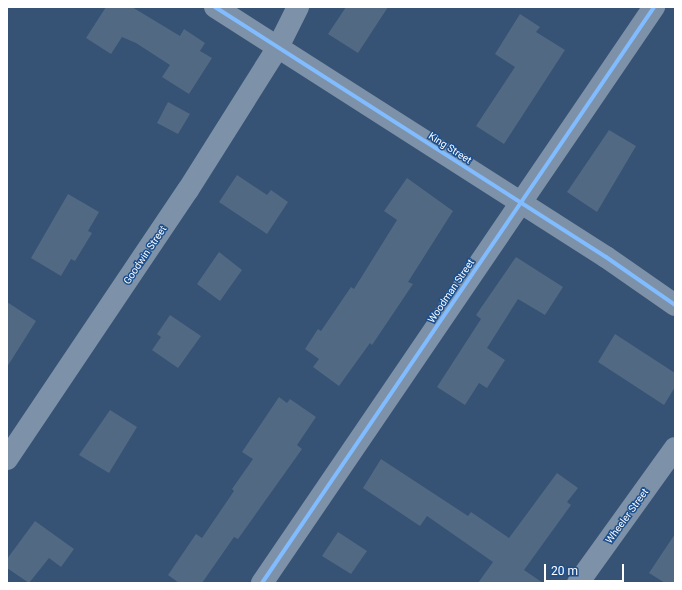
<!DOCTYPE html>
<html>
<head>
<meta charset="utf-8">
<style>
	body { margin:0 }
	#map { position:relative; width:682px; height:590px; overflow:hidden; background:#365274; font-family:Roboto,sans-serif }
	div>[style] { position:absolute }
	.building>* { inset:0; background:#526984 }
	.street>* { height:22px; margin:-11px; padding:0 11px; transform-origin:11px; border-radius:11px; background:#7d92a8 }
	.cycleway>* { height:4px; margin:-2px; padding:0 2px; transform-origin:2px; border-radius:2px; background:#80bcff }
	span { translate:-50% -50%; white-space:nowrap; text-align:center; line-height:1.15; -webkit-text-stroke:3px #1b4f8f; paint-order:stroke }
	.street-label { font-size:10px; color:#fff }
	.frame { position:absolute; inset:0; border:8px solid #fff; pointer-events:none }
	.scale { position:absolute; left:544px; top:564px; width:80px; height:18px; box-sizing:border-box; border:2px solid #fff; border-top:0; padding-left:5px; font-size:12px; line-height:14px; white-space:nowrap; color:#fff; -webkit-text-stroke:3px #1b4f8f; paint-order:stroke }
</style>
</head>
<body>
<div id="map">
	<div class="building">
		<i style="clip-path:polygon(106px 7px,132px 7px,180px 36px,184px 29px,205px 43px,200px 51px,212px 58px,189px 94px,162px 77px,170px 65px,136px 43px,122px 37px,111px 54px,86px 38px)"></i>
		<i style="clip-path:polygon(346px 7px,388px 7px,358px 53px,328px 34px)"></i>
		<i style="clip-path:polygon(520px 14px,540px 27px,536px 32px,565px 50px,504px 144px,476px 126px,515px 67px,495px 54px)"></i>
		<i style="clip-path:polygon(168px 102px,190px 114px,178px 134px,157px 123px)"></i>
		<i style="clip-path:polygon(609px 130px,636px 146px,597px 212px,567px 192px)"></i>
		<i style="clip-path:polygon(237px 175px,267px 195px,271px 190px,288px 202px,267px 234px,219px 202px)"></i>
		<i style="clip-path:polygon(407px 178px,453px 211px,408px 282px,413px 284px,372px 345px,370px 343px,339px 386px,313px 367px,319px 359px,305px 349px,318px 329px,321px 331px,351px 287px,354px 289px,397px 220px,384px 211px)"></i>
		<i style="clip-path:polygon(68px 194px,99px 212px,88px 231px,92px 233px,75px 261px,71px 259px,61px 276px,31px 258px)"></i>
		<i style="clip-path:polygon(219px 252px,242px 270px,220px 301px,197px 284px)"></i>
		<i style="clip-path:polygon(516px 257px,563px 287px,545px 315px,518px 299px,487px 348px,505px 360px,487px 388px,479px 383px,465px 405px,437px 387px,481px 319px,476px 315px)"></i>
		<i style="clip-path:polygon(7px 302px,36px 321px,7px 367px)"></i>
		<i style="clip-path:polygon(170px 315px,201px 336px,178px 368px,152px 350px,161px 337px,157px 334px)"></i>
		<i style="clip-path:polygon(615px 334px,675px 373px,675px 387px,664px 405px,598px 362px)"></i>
		<i style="clip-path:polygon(279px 397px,287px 403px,290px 399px,316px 417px,297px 445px,302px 449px,238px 539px,234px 537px,202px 583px,179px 583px,168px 575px,196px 534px,202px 538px,234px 491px,232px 489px,253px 459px,242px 452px)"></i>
		<i style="clip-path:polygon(110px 410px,137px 427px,109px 473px,79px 455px)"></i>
		<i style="clip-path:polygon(381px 459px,468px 516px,471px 512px,509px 538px,557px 473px,578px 488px,567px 502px,571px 505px,524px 570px,543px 583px,478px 583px,493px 562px,427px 516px,420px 526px,363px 488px)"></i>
		<i style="clip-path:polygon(35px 521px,74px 549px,61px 567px,49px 558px,29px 583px,7px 568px,7px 559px)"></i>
		<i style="clip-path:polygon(338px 532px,367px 551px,351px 574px,322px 556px)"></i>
		<i style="clip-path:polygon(675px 534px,675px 583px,665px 583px,649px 573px)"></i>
	</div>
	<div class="street">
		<i style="left:215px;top:7px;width:464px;rotate:32.6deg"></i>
		<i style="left:606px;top:257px;width:84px;rotate:34.8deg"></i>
		<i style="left:7px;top:459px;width:324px;rotate:-56.1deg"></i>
		<i style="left:188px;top:190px;width:169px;rotate:-57.8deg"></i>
		<i style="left:278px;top:47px;width:45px;rotate:-63.4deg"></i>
		<i style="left:262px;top:583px;width:697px;rotate:-55.76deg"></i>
		<i style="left:578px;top:583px;width:166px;rotate:-54.3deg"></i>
	</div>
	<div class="cycleway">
		<i style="left:215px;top:7px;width:464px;rotate:32.6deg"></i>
		<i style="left:606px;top:257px;width:84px;rotate:34.8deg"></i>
		<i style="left:262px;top:583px;width:697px;rotate:-55.76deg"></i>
	</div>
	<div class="street-label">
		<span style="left:450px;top:148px;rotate:33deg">King Street</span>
		<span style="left:145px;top:255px;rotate:-56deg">Goodwin Street</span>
		<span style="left:451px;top:291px;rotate:-56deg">Woodman Street</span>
		<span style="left:627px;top:516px;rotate:-54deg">Wheeler Street</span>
	</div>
	<div class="frame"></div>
	<div class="scale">20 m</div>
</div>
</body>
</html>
